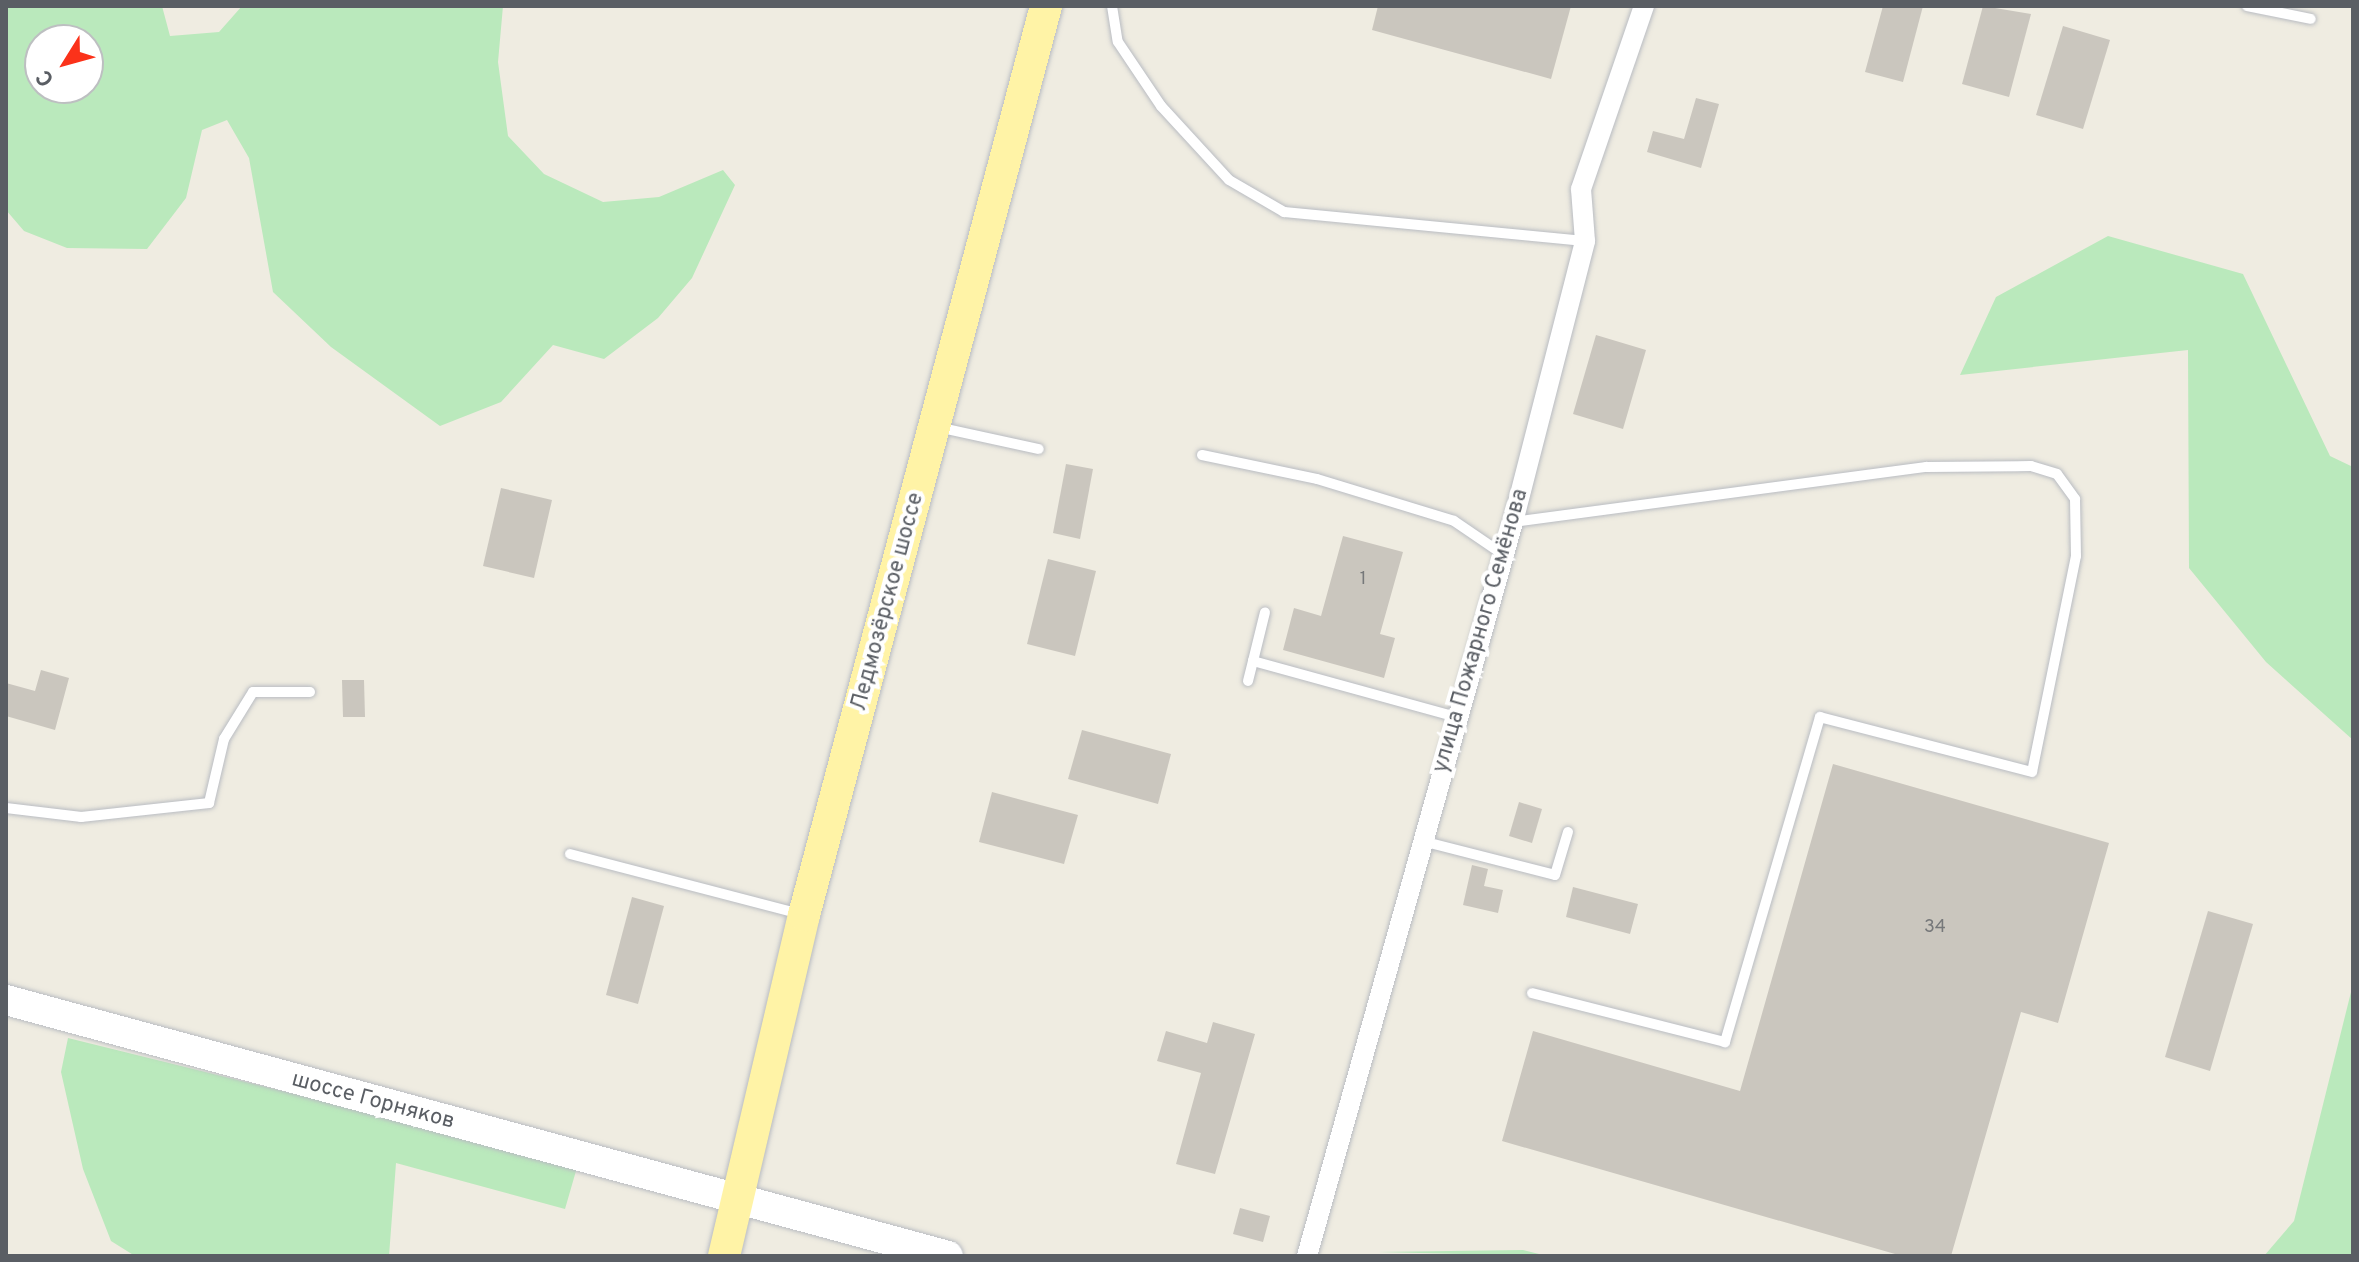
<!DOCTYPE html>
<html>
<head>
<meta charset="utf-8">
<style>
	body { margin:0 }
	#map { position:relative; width:2359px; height:1262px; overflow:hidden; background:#efece1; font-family:Overpass,sans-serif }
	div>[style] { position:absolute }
	.green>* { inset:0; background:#bae9bc }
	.building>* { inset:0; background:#cac6be }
	.roads { filter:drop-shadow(0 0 2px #b9bcc2) drop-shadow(0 0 2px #b9bcc2) }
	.service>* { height:10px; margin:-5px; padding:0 5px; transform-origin:5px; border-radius:5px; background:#fff }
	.minor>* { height:20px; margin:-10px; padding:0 10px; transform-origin:10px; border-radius:10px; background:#fff }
	.secondary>* { height:30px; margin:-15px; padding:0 15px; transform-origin:15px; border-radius:15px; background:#fff }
	.primary>* { height:32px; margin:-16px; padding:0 16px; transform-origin:16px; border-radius:16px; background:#fff3a6 }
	span { translate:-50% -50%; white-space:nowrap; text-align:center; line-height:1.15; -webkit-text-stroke:8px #fff; paint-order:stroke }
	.number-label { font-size:18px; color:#76787a }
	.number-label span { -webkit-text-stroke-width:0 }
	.street-label { font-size:22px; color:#5a5e64 }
	.frame { position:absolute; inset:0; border:8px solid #5a5e64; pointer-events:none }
	.north { position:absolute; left:24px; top:24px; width:80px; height:80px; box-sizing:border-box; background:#fff; border:2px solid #bdbfc1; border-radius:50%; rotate:233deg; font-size:22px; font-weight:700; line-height:32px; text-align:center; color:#5a5e64 }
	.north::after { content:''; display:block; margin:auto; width:28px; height:36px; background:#fb321a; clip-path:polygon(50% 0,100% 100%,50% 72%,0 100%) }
</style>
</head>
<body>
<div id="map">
	<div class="green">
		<i style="clip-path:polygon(evenodd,6px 6px,162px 6px,170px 36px,219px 32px,242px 6px,503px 6px,498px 62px,508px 136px,544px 174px,603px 202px,659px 197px,723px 170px,735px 185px,692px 278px,658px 318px,604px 359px,553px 345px,501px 402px,440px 426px,331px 347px,273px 292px,249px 158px,227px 120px,202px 130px,186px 198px,147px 249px,67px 248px,24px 231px,6px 210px,6px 6px,40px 40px,88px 40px,88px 88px,40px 88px,40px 40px)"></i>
		<i style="clip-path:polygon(2108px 236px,2243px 274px,2330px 456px,2353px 467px,2353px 740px,2266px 662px,2189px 568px,2188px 350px,1960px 375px,1996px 297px)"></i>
		<i style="clip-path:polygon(2353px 984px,2353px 1256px,2264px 1256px,2294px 1221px)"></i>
		<i style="clip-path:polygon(68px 1038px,578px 1164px,565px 1209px,396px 1163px,389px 1256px,135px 1256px,111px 1241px,83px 1169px,61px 1072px)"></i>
		<i style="clip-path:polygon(1523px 1250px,1547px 1256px,1378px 1252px)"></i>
	</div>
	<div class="building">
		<i style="clip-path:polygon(1378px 6px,1571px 6px,1551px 79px,1372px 30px)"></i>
		<i style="clip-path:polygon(1883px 6px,1923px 6px,1903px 82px,1865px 72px)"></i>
		<i style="clip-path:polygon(1983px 6px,2031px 14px,2009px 97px,1962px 84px)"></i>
		<i style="clip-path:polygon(2063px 26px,2110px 40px,2083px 129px,2036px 115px)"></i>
		<i style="clip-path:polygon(1696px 98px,1719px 104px,1701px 168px,1647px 152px,1653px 131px,1684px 139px)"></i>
		<i style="clip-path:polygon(1596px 335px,1646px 350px,1623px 429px,1573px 414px)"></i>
		<i style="clip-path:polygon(1066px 464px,1093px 469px,1080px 539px,1053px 533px)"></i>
		<i style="clip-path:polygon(501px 488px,552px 500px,534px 578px,483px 566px)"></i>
		<i style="clip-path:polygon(1343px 536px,1403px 552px,1380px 634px,1395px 638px,1384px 678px,1283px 650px,1294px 608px,1321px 616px)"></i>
		<i style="clip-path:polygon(1048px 559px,1096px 571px,1075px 656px,1027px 644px)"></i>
		<i style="clip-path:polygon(41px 670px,69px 678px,55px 730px,6px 716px,6px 683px,35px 691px)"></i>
		<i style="clip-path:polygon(342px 680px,364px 680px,365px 717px,343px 717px)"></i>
		<i style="clip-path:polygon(1082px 730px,1171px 754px,1158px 804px,1068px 779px)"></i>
		<i style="clip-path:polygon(1833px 764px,2109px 843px,2058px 1023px,2021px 1012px,1951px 1256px,1902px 1256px,1502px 1141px,1533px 1031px,1740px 1091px)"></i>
		<i style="clip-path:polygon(992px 792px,1078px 815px,1064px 864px,979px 842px)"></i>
		<i style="clip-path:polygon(1519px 802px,1542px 809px,1532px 843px,1509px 836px)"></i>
		<i style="clip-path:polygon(1472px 865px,1488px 869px,1484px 886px,1503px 890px,1498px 913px,1463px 905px)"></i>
		<i style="clip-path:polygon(1573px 887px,1638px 904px,1630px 934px,1566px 917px)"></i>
		<i style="clip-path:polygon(632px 897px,664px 906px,638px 1004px,606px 995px)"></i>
		<i style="clip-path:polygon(2208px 911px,2253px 924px,2210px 1071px,2165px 1057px)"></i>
		<i style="clip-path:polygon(1213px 1022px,1255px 1034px,1215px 1174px,1176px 1164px,1201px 1073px,1157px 1061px,1166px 1031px,1207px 1043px)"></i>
		<i style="clip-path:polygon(1240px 1208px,1270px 1216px,1263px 1242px,1233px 1234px)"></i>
	</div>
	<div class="roads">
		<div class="service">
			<i style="left:1112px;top:6px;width:36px;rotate:81deg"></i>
			<i style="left:1118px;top:42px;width:77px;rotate:56.1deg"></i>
			<i style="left:1161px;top:106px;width:100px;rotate:47.4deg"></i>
			<i style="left:1229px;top:180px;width:64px;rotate:30.2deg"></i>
			<i style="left:1284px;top:212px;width:302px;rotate:5.5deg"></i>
			<i style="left:2247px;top:6px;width:65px;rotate:11.5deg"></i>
			<i style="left:937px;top:427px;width:104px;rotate:12.2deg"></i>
			<i style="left:1202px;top:455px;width:117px;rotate:11.8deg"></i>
			<i style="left:1317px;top:479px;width:143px;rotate:17deg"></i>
			<i style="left:1454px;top:521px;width:60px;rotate:34.2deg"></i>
			<i style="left:1513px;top:522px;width:417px;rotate:-7.6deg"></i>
			<i style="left:1926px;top:467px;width:105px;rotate:-0.5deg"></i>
			<i style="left:2031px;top:466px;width:27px;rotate:17deg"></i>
			<i style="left:2057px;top:474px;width:31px;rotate:54deg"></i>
			<i style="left:2075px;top:499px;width:57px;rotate:89deg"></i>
			<i style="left:2076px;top:556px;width:220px;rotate:101.5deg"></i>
			<i style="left:2032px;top:772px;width:219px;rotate:-165.5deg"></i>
			<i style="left:1820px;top:717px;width:339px;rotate:106.3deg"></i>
			<i style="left:1725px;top:1042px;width:199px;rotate:-165.8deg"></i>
			<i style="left:1253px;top:661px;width:50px;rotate:-76.2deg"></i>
			<i style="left:1248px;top:681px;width:21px;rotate:-76deg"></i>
			<i style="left:1253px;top:661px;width:212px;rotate:15.4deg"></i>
			<i style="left:6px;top:808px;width:76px;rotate:6.8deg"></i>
			<i style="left:81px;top:817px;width:129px;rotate:-6.2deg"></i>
			<i style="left:209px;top:803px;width:66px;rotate:-76.8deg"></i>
			<i style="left:224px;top:739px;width:55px;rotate:-58.3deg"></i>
			<i style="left:253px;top:692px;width:57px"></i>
			<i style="left:1422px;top:841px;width:137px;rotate:14.3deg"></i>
			<i style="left:1555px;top:875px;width:45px;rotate:-73.2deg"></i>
			<i style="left:570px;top:854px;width:238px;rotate:14.6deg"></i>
		</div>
		<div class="minor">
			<i style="left:1307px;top:1256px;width:762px;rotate:-74.32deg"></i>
			<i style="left:1513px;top:522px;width:290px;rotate:-75.6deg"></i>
			<i style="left:1585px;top:241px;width:52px;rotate:-94.4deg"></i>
			<i style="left:1581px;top:189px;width:194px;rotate:-71deg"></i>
		</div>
		<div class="secondary">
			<i style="left:6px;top:1000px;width:976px;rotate:15.2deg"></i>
		</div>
		<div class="primary">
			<i style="left:724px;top:1256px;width:350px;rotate:-76.8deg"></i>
			<i style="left:804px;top:915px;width:941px;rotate:-75.09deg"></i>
		</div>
	</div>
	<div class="number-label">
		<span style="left:1363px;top:580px">1</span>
		<span style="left:1935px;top:928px">34</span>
	</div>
	<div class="street-label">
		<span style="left:888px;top:602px;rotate:-75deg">Ледмозёрское шоссе</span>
		<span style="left:1481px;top:631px;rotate:-74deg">улица Пожарного Семёнова</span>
		<span style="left:373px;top:1101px;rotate:15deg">шоссе Горняков</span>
	</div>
	<div class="frame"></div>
	<div class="north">С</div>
</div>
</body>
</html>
